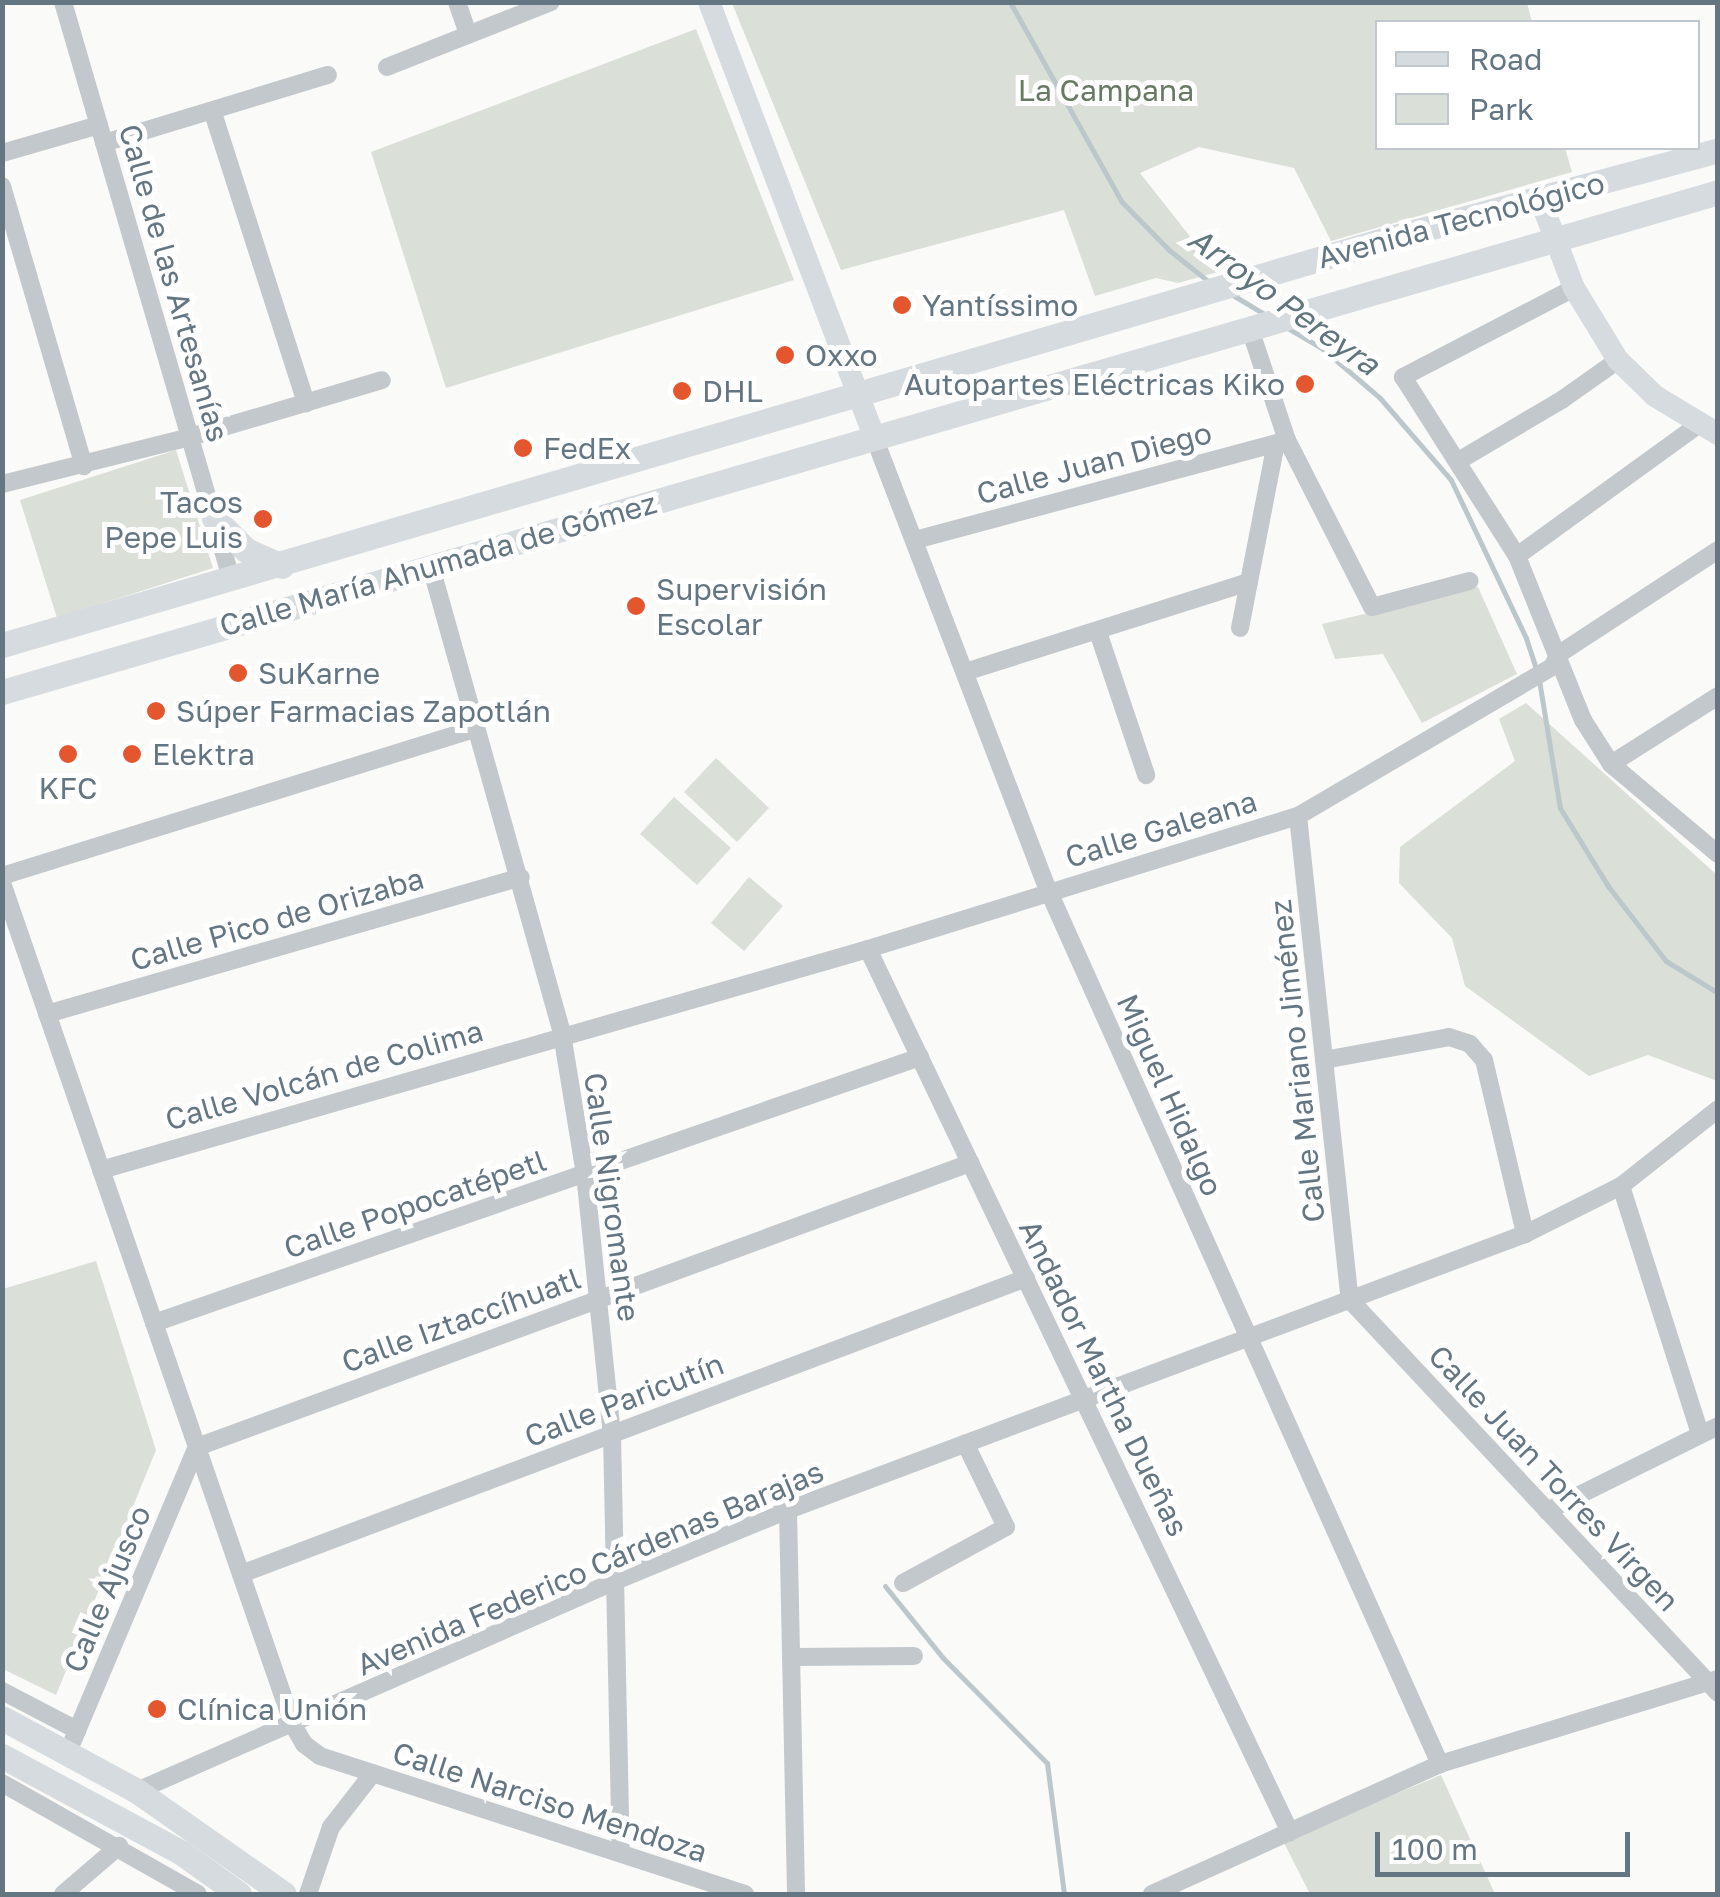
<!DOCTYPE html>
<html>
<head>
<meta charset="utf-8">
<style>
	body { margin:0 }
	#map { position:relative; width:1720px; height:1897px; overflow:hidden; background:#fafaf8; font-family:"Golos Text",sans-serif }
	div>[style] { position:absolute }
	.green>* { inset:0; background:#dadfd7 }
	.stream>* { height:5px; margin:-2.5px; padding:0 2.5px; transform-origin:2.5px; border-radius:2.5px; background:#bbc7cb }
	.street>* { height:18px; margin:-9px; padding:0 9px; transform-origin:9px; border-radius:9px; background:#c3c8cc }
	.secondary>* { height:22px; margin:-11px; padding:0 11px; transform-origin:11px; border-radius:11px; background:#d6dbdf }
	.primary>* { height:25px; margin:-12.5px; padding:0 12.5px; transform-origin:12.5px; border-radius:12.5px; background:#d6dbdf }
	.dots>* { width:28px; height:28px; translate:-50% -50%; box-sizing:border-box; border:5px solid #fff; border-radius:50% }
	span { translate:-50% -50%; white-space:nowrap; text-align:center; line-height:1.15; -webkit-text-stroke:10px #fff; paint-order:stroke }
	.park-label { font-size:30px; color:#687a64 }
	.street-label { font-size:30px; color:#657683 }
	.poi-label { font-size:30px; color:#657683 }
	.left { translate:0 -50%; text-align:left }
	.right { translate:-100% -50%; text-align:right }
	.water-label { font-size:32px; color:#60757c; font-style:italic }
	.frame { position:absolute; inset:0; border:5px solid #657683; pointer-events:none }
	.legend { position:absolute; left:1375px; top:20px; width:325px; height:130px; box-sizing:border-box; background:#fff; border:2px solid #c1c8cd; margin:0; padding:12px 18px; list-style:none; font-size:30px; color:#657683 }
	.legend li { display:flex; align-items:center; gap:20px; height:50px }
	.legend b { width:50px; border:2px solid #c1c8cd }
	.scale { position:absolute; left:1375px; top:1832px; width:255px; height:45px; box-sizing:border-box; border:5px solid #657683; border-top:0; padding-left:12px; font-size:30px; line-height:35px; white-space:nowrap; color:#657683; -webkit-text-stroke:8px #fff; paint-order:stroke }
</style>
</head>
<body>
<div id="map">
	<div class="green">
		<i style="clip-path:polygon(732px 3px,1527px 3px,1532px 22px,1378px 22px,1378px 148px,1565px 148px,1572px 172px,1331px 241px,1294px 168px,1199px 147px,1140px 173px,1218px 272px,1178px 283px,1156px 278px,1095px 296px,1064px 210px,841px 270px)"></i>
		<i style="clip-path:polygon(696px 29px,794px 280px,446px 388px,371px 152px)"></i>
		<i style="clip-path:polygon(176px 450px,213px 568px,57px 618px,20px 500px)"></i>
		<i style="clip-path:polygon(1478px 587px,1517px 674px,1422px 723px,1383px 654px,1335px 659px,1322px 624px)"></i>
		<i style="clip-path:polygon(1526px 703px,1717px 875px,1717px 1081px,1648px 1055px,1589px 1076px,1465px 986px,1452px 938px,1399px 883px,1400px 847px,1515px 761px,1499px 719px)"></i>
		<i style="clip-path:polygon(716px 758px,769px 808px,737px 842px,684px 792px)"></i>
		<i style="clip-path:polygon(674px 797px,731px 848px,697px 885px,640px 834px)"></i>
		<i style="clip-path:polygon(749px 877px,783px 906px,744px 951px,711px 923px)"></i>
		<i style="clip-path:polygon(96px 1261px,156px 1450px,56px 1695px,3px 1669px,3px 1289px)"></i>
		<i style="clip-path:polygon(1441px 1775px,1495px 1894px,1310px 1894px,1283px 1841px)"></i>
	</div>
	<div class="stream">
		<i style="left:1010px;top:2px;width:229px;rotate:60.8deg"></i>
		<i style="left:1122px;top:202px;width:67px;rotate:45.6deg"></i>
		<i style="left:1169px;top:250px;width:50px;rotate:38.5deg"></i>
		<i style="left:1231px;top:294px;width:39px;rotate:31deg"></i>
		<i style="left:1286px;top:327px;width:43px;rotate:30.7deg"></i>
		<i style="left:1323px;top:349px;width:75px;rotate:40.7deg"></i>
		<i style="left:1380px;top:398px;width:108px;rotate:49.1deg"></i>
		<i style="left:1451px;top:480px;width:175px;rotate:64.6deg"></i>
		<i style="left:1526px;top:638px;width:33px;rotate:72deg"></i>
		<i style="left:1539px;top:680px;width:130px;rotate:80.7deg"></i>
		<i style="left:1560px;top:808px;width:92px;rotate:58.4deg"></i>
		<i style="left:1608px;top:886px;width:95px;rotate:52.3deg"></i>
		<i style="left:1666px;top:961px;width:61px;rotate:31.6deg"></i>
		<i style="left:885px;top:1586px;width:92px;rotate:51.1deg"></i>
		<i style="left:943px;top:1658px;width:148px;rotate:45.3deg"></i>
		<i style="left:1047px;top:1763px;width:132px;rotate:82.6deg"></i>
	</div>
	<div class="street">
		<i style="left:63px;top:2px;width:600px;rotate:73.74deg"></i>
		<i style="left:457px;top:2px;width:34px;rotate:71deg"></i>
		<i style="left:387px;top:67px;width:176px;rotate:-21.6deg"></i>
		<i style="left:213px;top:113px;width:305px;rotate:72.2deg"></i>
		<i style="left:104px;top:143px;width:234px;rotate:-16.9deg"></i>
		<i style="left:2px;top:153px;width:101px;rotate:-16.1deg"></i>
		<i style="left:2px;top:186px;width:292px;rotate:73.7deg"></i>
		<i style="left:1574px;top:288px;width:193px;rotate:152.5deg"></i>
		<i style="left:1403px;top:377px;width:212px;rotate:57.5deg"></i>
		<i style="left:1517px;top:556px;width:177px;rotate:68.1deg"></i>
		<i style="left:1583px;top:720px;width:52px;rotate:57.5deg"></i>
		<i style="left:1611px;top:764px;width:140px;rotate:40.1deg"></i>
		<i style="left:1250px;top:329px;width:117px;rotate:71.6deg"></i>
		<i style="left:1287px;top:440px;width:187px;rotate:63deg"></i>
		<i style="left:1372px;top:607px;width:101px;rotate:-14.9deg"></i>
		<i style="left:874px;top:437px;width:487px;rotate:69deg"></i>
		<i style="left:1049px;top:892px;width:956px;rotate:65.85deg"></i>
		<i style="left:1460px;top:460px;width:120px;rotate:-30.6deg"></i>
		<i style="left:1563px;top:399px;width:67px;rotate:-35.3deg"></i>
		<i style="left:2px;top:484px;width:194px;rotate:-14deg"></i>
		<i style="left:190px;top:437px;width:200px;rotate:-16.5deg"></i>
		<i style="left:915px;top:540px;width:385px;rotate:-15deg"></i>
		<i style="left:1517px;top:556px;width:223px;rotate:-35.9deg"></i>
		<i style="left:431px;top:567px;width:485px;rotate:74.3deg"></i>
		<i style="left:562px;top:1034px;width:142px;rotate:80.7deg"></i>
		<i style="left:585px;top:1174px;width:261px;rotate:84.1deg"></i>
		<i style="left:612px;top:1434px;width:419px;rotate:88.8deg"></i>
		<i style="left:1240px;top:628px;width:188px;rotate:-79deg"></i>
		<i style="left:1098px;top:632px;width:151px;rotate:71.4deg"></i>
		<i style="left:965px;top:672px;width:298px;rotate:-17.6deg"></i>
		<i style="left:1611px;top:764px;width:127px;rotate:-32.4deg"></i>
		<i style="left:1298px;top:816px;width:487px;rotate:83.9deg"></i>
		<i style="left:2px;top:876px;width:495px;rotate:-17.3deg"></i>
		<i style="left:2px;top:883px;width:891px;rotate:70.93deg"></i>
		<i style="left:293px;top:1725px;width:22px;rotate:60deg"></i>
		<i style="left:304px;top:1744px;width:20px;rotate:37deg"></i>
		<i style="left:320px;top:1756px;width:447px;rotate:18deg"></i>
		<i style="left:868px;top:949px;width:979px;rotate:64.46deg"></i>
		<i style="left:47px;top:1014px;width:493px;rotate:-16.1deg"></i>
		<i style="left:1324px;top:1060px;width:127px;rotate:-10.4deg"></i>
		<i style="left:1449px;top:1037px;width:22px;rotate:18deg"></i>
		<i style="left:1470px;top:1044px;width:21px;rotate:49deg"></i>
		<i style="left:1484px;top:1060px;width:179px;rotate:76.7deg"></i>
		<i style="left:101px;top:1170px;width:798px;rotate:-16.07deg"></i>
		<i style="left:868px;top:949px;width:450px;rotate:-17.2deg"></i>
		<i style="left:1298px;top:816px;width:294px;rotate:-30.4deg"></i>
		<i style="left:1552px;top:667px;width:15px;rotate:-62deg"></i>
		<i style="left:1559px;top:654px;width:190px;rotate:-33.2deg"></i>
		<i style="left:1621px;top:1186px;width:260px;rotate:72.3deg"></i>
		<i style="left:1350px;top:1300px;width:538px;rotate:46.88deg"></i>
		<i style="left:154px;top:1323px;width:811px;rotate:-19.15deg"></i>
		<i style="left:788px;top:1510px;width:384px;rotate:88.8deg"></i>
		<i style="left:1547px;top:1511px;width:191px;rotate:-26.4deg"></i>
		<i style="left:241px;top:1574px;width:839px;rotate:-20.66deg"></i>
		<i style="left:903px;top:1583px;width:117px;rotate:-28.5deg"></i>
		<i style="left:1006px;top:1527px;width:93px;rotate:-116deg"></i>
		<i style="left:794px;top:1657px;width:120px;rotate:-0.5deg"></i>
		<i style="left:2px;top:1691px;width:85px;rotate:27.5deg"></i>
		<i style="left:68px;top:1752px;width:331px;rotate:-67.1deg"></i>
		<i style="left:197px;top:1447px;width:824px;rotate:-20.17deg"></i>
		<i style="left:2px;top:1783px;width:225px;rotate:29.5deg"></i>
		<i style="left:137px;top:1791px;width:525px;rotate:-23.69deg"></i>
		<i style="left:618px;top:1580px;width:184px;rotate:-22.4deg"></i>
		<i style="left:788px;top:1510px;width:787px;rotate:-20.53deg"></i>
		<i style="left:1525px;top:1234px;width:107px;rotate:-26.6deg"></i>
		<i style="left:1621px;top:1186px;width:124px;rotate:-38.4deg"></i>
		<i style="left:63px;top:1894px;width:74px;rotate:-40.6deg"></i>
		<i style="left:308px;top:1894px;width:71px;rotate:-71.1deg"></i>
		<i style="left:331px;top:1827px;width:68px;rotate:-52.1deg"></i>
		<i style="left:1152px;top:1894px;width:316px;rotate:-24.3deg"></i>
		<i style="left:1440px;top:1764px;width:291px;rotate:-17deg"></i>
	</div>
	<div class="secondary">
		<i style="left:709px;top:2px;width:465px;rotate:69.2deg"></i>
		<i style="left:1539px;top:196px;width:98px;rotate:69.2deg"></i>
		<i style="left:1574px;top:288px;width:84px;rotate:58.6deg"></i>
		<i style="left:1618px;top:360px;width:52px;rotate:44.2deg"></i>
		<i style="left:1655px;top:396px;width:74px;rotate:31.1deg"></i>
	</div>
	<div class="primary">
		<i style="left:214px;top:518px;width:45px;rotate:45deg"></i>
		<i style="left:246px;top:550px;width:39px;rotate:24deg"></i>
		<i style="left:2px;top:645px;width:1443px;rotate:-16.34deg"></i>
		<i style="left:1387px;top:239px;width:343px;rotate:-15deg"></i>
		<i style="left:2px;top:692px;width:1787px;rotate:-16.24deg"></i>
		<i style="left:2px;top:1718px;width:153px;rotate:28.4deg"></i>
		<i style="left:137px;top:1791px;width:179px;rotate:35deg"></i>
		<i style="left:2px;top:1756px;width:204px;rotate:28.3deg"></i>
		<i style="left:182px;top:1853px;width:70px;rotate:35.7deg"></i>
	</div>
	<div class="dots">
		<i style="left:902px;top:305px;background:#e4572e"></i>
		<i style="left:785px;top:355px;background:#e4572e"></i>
		<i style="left:1305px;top:384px;background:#e4572e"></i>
		<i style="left:682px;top:391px;background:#e4572e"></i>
		<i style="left:523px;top:448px;background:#e4572e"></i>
		<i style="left:263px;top:519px;background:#e4572e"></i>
		<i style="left:636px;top:606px;background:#e4572e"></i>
		<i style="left:238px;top:673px;background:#e4572e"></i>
		<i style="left:156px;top:711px;background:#e4572e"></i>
		<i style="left:68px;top:754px;background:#e4572e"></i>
		<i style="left:132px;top:754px;background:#e4572e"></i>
		<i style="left:157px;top:1709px;background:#e4572e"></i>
	</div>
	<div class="park-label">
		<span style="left:1106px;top:90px">La Campana</span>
	</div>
	<div class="street-label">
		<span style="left:1461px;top:220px;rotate:-15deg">Avenida Tecnológico</span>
		<span style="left:174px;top:283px;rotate:74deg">Calle de las Artesanías</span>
		<span style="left:1094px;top:463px;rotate:-15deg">Calle Juan Diego</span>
		<span style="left:438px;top:564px;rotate:-16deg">Calle María Ahumada de Gómez</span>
		<span style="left:1161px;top:829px;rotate:-17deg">Calle Galeana</span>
		<span style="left:277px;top:919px;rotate:-16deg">Calle Pico de Orizaba</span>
		<span style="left:1297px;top:1061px;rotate:-96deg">Calle Mariano Jiménez</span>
		<span style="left:324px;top:1075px;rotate:-16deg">Calle Volcán de Colima</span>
		<span style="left:1170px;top:1095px;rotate:66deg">Miguel Hidalgo</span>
		<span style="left:612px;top:1197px;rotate:82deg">Calle Nigromante</span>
		<span style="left:415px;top:1204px;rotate:-19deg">Calle Popocatépetl</span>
		<span style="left:461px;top:1320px;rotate:-20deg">Calle Iztaccíhuatl</span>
		<span style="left:1104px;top:1378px;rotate:64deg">Andador Martha Dueñas</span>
		<span style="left:624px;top:1400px;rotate:-21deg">Calle Paricutín</span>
		<span style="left:1554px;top:1478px;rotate:47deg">Calle Juan Torres Virgen</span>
		<span style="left:590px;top:1568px;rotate:-23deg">Avenida Federico Cárdenas Barajas</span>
		<span style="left:107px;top:1589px;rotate:-67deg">Calle Ajusco</span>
		<span style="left:550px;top:1802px;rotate:18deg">Calle Narciso Mendoza</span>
	</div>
	<div class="poi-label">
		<span class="left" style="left:922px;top:305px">Yantíssimo</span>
		<span class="left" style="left:805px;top:355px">Oxxo</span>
		<span class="right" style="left:1285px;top:384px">Autopartes Eléctricas Kiko</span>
		<span class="left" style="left:702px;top:391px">DHL</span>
		<span class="left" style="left:543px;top:448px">FedEx</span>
		<span class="right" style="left:243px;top:519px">Tacos<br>Pepe Luis</span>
		<span class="left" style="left:656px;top:606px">Supervisión<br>Escolar</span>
		<span class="left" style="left:258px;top:673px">SuKarne</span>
		<span class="left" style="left:176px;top:711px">Súper Farmacias Zapotlán</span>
		<span class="left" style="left:152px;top:754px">Elektra</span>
		<span style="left:68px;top:788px">KFC</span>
		<span class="left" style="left:177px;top:1709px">Clínica Unión</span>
	</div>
	<div class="water-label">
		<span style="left:1284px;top:301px;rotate:36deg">Arroyo Pereyra</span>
	</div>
	<div class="frame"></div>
	<ul class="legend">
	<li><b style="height:12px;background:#d6dbdf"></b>Road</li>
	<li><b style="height:28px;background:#dadfd7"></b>Park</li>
	</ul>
	<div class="scale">100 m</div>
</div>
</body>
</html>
